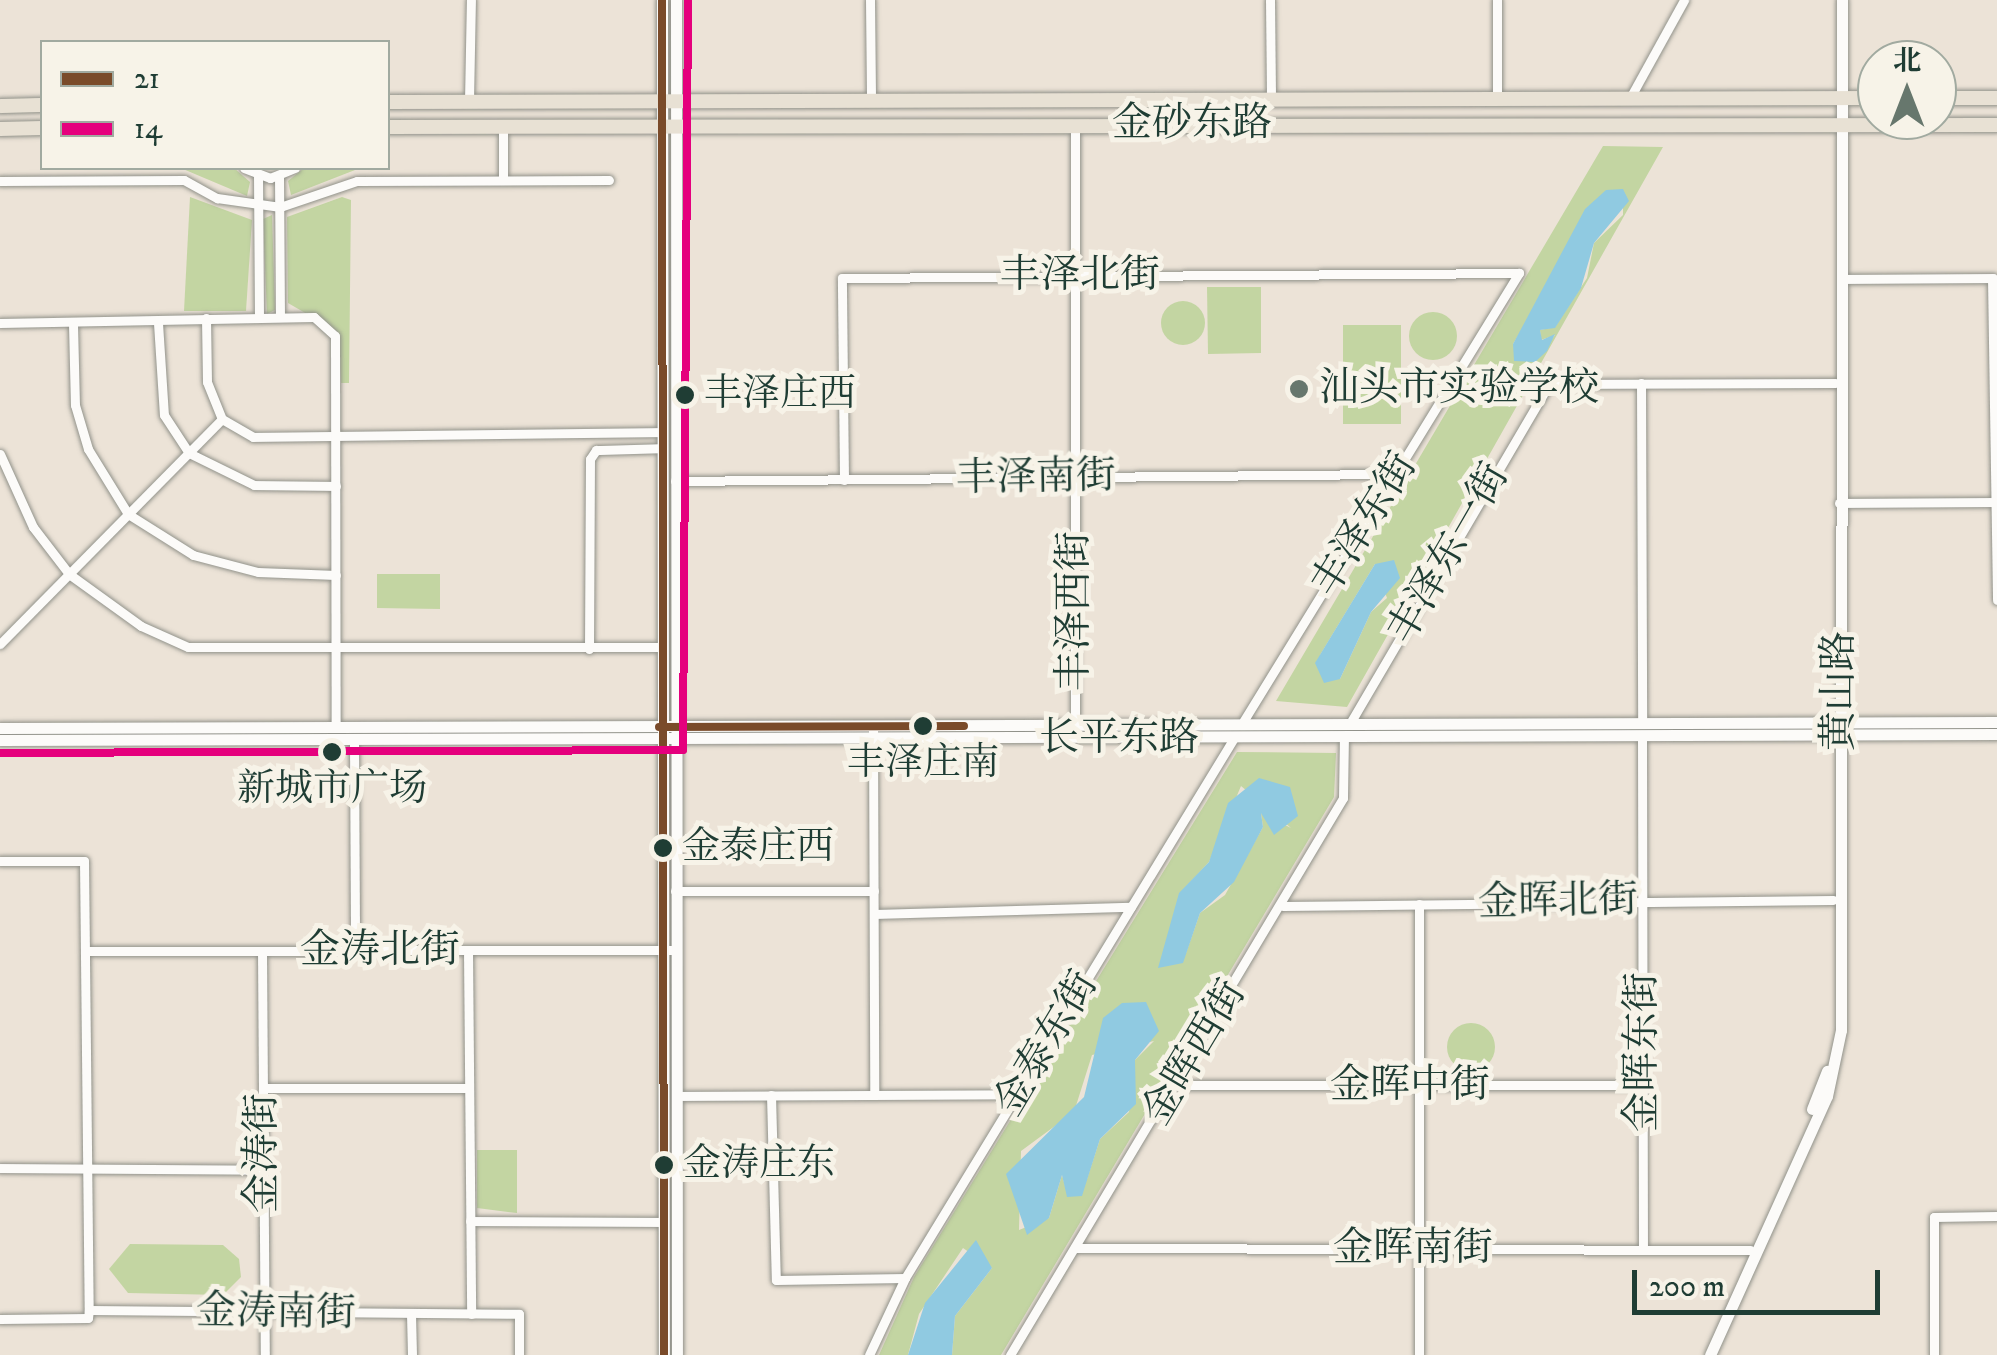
<!DOCTYPE html>
<html>
<head>
<meta charset="utf-8">
<style>
	body { margin:0 }
	#map { position:relative; width:1997px; height:1355px; overflow:hidden; background:#ece3d7; font-family:"IM FELL DW Pica","Noto Serif SC",serif }
	div>[style] { position:absolute }
	.green>* { inset:0; background:#c3d5a2 }
	.round { border-radius:50% }
	.water>* { inset:0; background:#90cae1 }
	.roads { filter:drop-shadow(0 0 2px #91928a) drop-shadow(0 0 2px #91928a) }
	.minor>* { height:9px; margin:-4.5px; padding:0 4.5px; transform-origin:4.5px; border-radius:4.5px; background:#fcfbf9 }
	.tertiary>* { height:11px; margin:-5.5px; padding:0 5.5px; transform-origin:5.5px; border-radius:5.5px; background:#fcfbf9 }
	.primary>* { height:14px; margin:-7px; padding:0 7px; transform-origin:7px; border-radius:7px; background:#e8e1d4 }
	.bus-1>* { height:8px; margin:-4px; padding:0 4px; transform-origin:4px; border-radius:4px; background:#7a4b2a }
	.bus-2>* { height:8px; margin:-4px; padding:0 4px; transform-origin:4px; border-radius:4px; background:#e5007d }
	.dots>* { width:28px; height:28px; translate:-50% -50%; box-sizing:border-box; border:5px solid #f7f3e8; border-radius:50% }
	span { translate:-50% -50%; white-space:nowrap; text-align:center; line-height:1.15; -webkit-text-stroke:10px #f7f3e8; paint-order:stroke }
	.bus-label { font-size:38px; color:#1f3d34 }
	.left { translate:0 -50%; text-align:left }
	.street-label { font-size:40px; color:#1f3d34 }
	.poi-label { font-size:40px; color:#1f3d34 }
	.legend { position:absolute; left:40px; top:40px; width:350px; height:130px; box-sizing:border-box; background:#f7f3e8; border:2px solid #a1aaa0; margin:0; padding:12px 18px; list-style:none; font-size:30px; color:#1f3d34 }
	.legend li { display:flex; align-items:center; gap:20px; height:50px }
	.legend b { width:50px; border:2px solid #a1aaa0 }
	.north { position:absolute; left:1857px; top:40px; width:100px; height:100px; box-sizing:border-box; background:#f7f3e8; border:2px solid #a1aaa0; border-radius:50%; rotate:0deg; font-size:28px; font-weight:700; line-height:40px; text-align:center; color:#1f3d34 }
	.north::after { content:''; display:block; margin:auto; width:35px; height:45px; background:#67776d; clip-path:polygon(50% 0,100% 100%,50% 72%,0 100%) }
	.scale { position:absolute; left:1632px; top:1270px; width:248px; height:45px; box-sizing:border-box; border:5px solid #1f3d34; border-top:0; padding-left:12px; font-size:30px; line-height:35px; white-space:nowrap; color:#1f3d34; -webkit-text-stroke:8px #f7f3e8; paint-order:stroke }
</style>
</head>
<body>
<div id="map">
	<div class="green">
		<i style="clip-path:polygon(evenodd,1603px 146px,1663px 147px,1347px 707px,1276px 701px,1603px 146px,1623px 189px,1623px 215px,1594px 243px,1587px 278px,1555px 327px,1540px 330px,1541px 340px,1555px 335px,1535px 362px,1513px 344px,1565px 257px,1623px 189px,1603px 146px,1375px 564px,1387px 598px,1371px 612px,1340px 679px,1320px 655px,1375px 564px)"></i>
		<i style="clip-path:polygon(234px 168px,250px 182px,247px 196px,183px 169px)"></i>
		<i style="clip-path:polygon(304px 168px,355px 168px,355px 170px,291px 195px,288px 181px)"></i>
		<i style="clip-path:polygon(190px 197px,252px 220px,246px 311px,184px 311px)"></i>
		<i style="clip-path:polygon(342px 197px,351px 200px,349px 383px,341px 383px,338px 332px,288px 303px,287px 217px)"></i>
		<i style="clip-path:polygon(272px 215px,275px 310px,267px 314px,263px 219px)"></i>
		<i style="clip-path:polygon(1207px 287px,1261px 287px,1261px 353px,1208px 354px)"></i>
		<i class="round" style="left:1161px;top:301px;width:44px;height:44px"></i>
		<i class="round" style="left:1409px;top:312px;width:48px;height:48px"></i>
		<i style="clip-path:polygon(1343px 325px,1401px 325px,1401px 424px,1343px 424px)"></i>
		<i style="clip-path:polygon(377px 574px,440px 574px,440px 609px,377px 608px)"></i>
		<i style="clip-path:polygon(evenodd,1237px 752px,1336px 753px,1334px 797px,1001px 1355px,952px 1355px,955px 1316px,992px 1268px,963px 1248px,919px 1314px,908px 1355px,879px 1355px,914px 1277px,1237px 752px,1241px 786px,1291px 828px,1261px 813px,1263px 827px,1225px 895px,1200px 913px,1186px 953px,1179px 894px,1209px 862px,1241px 786px,1237px 752px,1154px 1041px,1135px 1060px,1129px 1112px,1100px 1139px,1087px 1179px,1065px 1186px,1062px 1175px,1049px 1218px,1019px 1230px,1021px 1151px,1074px 1112px,1092px 1055px,1154px 1041px)"></i>
		<i class="round" style="left:1447px;top:1023px;width:48px;height:48px"></i>
		<i style="clip-path:polygon(477px 1150px,517px 1150px,517px 1213px,477px 1208px)"></i>
		<i style="clip-path:polygon(130px 1244px,223px 1245px,239px 1259px,241px 1277px,223px 1295px,128px 1293px,109px 1269px)"></i>
	</div>
	<div class="water">
		<i style="clip-path:polygon(1623px 189px,1629px 201px,1594px 243px,1581px 288px,1555px 328px,1540px 330px,1542px 340px,1555px 334px,1547px 351px,1535px 362px,1514px 361px,1513px 344px,1585px 209px,1606px 190px)"></i>
		<i style="clip-path:polygon(1394px 560px,1400px 578px,1371px 612px,1340px 679px,1324px 683px,1315px 663px,1375px 564px)"></i>
		<i style="clip-path:polygon(1259px 778px,1290px 787px,1298px 816px,1274px 835px,1261px 813px,1263px 827px,1234px 882px,1200px 913px,1183px 963px,1158px 968px,1179px 893px,1209px 862px,1228px 803px)"></i>
		<i style="clip-path:polygon(1146px 1002px,1159px 1031px,1135px 1060px,1136px 1104px,1100px 1139px,1082px 1196px,1067px 1197px,1062px 1175px,1049px 1218px,1027px 1235px,1006px 1174px,1084px 1097px,1103px 1018px,1122px 1003px)"></i>
		<i style="clip-path:polygon(976px 1240px,992px 1268px,955px 1316px,952px 1355px,908px 1355px,925px 1303px)"></i>
	</div>
	<div class="roads">
		<div class="minor">
			<i style="left:870px;top:0;width:98px;rotate:89.4deg"></i>
			<i style="left:1270px;top:0;width:97px;rotate:89.4deg"></i>
			<i style="left:1497px;top:98px;width:98px;rotate:-90deg"></i>
			<i style="left:1630px;top:98px;width:112px;rotate:-61.1deg"></i>
			<i style="left:469px;top:101px;width:101px;rotate:-88.9deg"></i>
			<i style="left:503px;top:128px;width:52px;rotate:90deg"></i>
			<i style="left:244px;top:168px;width:28px;rotate:21deg"></i>
			<i style="left:270px;top:178px;width:27px;rotate:-22deg"></i>
			<i style="left:258px;top:175px;width:143px;rotate:89.6deg"></i>
			<i style="left:279px;top:176px;width:141px;rotate:89.6deg"></i>
			<i style="left:0;top:181px;width:184px;rotate:-0.3deg"></i>
			<i style="left:184px;top:180px;width:38px;rotate:29deg"></i>
			<i style="left:217px;top:198px;width:64px;rotate:8.1deg"></i>
			<i style="left:280px;top:207px;width:81px;rotate:-18.7deg"></i>
			<i style="left:357px;top:181px;width:252px;rotate:-0.2deg"></i>
			<i style="left:1992px;top:278px;width:322px;rotate:89.1deg"></i>
			<i style="left:1841px;top:279px;width:152px;rotate:-0.4deg"></i>
			<i style="left:206px;top:318px;width:64px;rotate:89.1deg"></i>
			<i style="left:207px;top:382px;width:40px;rotate:68deg"></i>
			<i style="left:222px;top:419px;width:36px;rotate:30deg"></i>
			<i style="left:253px;top:437px;width:410px;rotate:-0.7deg"></i>
			<i style="left:0;top:323px;width:314px;rotate:-1.1deg"></i>
			<i style="left:314px;top:317px;width:28px;rotate:42deg"></i>
			<i style="left:335px;top:336px;width:391px;rotate:89.9deg"></i>
			<i style="left:158px;top:323px;width:92px;rotate:86.3deg"></i>
			<i style="left:164px;top:415px;width:45px;rotate:56.7deg"></i>
			<i style="left:189px;top:453px;width:72px;rotate:26.2deg"></i>
			<i style="left:254px;top:485px;width:82px;rotate:0.7deg"></i>
			<i style="left:73px;top:324px;width:81px;rotate:88.6deg"></i>
			<i style="left:75px;top:405px;width:46px;rotate:73.5deg"></i>
			<i style="left:88px;top:449px;width:76px;rotate:58.4deg"></i>
			<i style="left:128px;top:514px;width:77px;rotate:32.2deg"></i>
			<i style="left:193px;top:555px;width:67px;rotate:14.7deg"></i>
			<i style="left:258px;top:572px;width:78px;rotate:2.2deg"></i>
			<i style="left:1641px;top:383px;width:340px;rotate:89.8deg"></i>
			<i style="left:0;top:454px;width:80px;rotate:65.7deg"></i>
			<i style="left:33px;top:527px;width:59px;rotate:52.5deg"></i>
			<i style="left:69px;top:574px;width:89px;rotate:35.8deg"></i>
			<i style="left:141px;top:626px;width:51px;rotate:24.1deg"></i>
			<i style="left:188px;top:647px;width:472px"></i>
			<i style="left:844px;top:480px;width:202px;rotate:-90.6deg"></i>
			<i style="left:842px;top:278px;width:677px;rotate:-0.42deg"></i>
			<i style="left:675px;top:481px;width:722px;rotate:-0.56deg"></i>
			<i style="left:1839px;top:503px;width:153px;rotate:-0.4deg"></i>
			<i style="left:0;top:644px;width:316px;rotate:-45.4deg"></i>
			<i style="left:589px;top:649px;width:190px;rotate:-89.7deg"></i>
			<i style="left:590px;top:459px;width:11px;rotate:-56deg"></i>
			<i style="left:596px;top:450px;width:67px;rotate:-1.7deg"></i>
			<i style="left:1241px;top:725px;width:531px;rotate:-58.41deg"></i>
			<i style="left:1349px;top:725px;width:395px;rotate:-59.6deg"></i>
			<i style="left:1549px;top:384px;width:286px;rotate:-0.2deg"></i>
			<i style="left:873px;top:726px;width:369px;rotate:89.8deg"></i>
			<i style="left:1075px;top:731px;width:607px;rotate:-90deg"></i>
			<i style="left:1642px;top:735px;width:514px;rotate:89.89deg"></i>
			<i style="left:354px;top:741px;width:210px;rotate:89.7deg"></i>
			<i style="left:0;top:861px;width:84px"></i>
			<i style="left:84px;top:861px;width:449px;rotate:89.4deg"></i>
			<i style="left:675px;top:891px;width:199px"></i>
			<i style="left:1419px;top:904px;width:451px;rotate:90deg"></i>
			<i style="left:1283px;top:906px;width:550px;rotate:-0.63deg"></i>
			<i style="left:874px;top:914px;width:257px;rotate:-1.6deg"></i>
			<i style="left:468px;top:950px;width:364px;rotate:89.5deg"></i>
			<i style="left:85px;top:951px;width:590px;rotate:-0.1deg"></i>
			<i style="left:262px;top:951px;width:404px;rotate:89.6deg"></i>
			<i style="left:1177px;top:1085px;width:466px"></i>
			<i style="left:263px;top:1088px;width:206px"></i>
			<i style="left:771px;top:1095px;width:185px;rotate:88.5deg"></i>
			<i style="left:776px;top:1280px;width:129px;rotate:-0.9deg"></i>
			<i style="left:676px;top:1096px;width:341px;rotate:-0.3deg"></i>
			<i style="left:0;top:1168px;width:263px;rotate:0.4deg"></i>
			<i style="left:470px;top:1221px;width:193px;rotate:0.3deg"></i>
			<i style="left:1077px;top:1248px;width:673px;rotate:0.17deg"></i>
			<i style="left:411px;top:1314px;width:41px;rotate:88.6deg"></i>
			<i style="left:0;top:1319px;width:88px;rotate:-0.7deg"></i>
			<i style="left:88px;top:1318px;width:8px;rotate:-83deg"></i>
			<i style="left:89px;top:1310px;width:430px;rotate:0.5deg"></i>
			<i style="left:519px;top:1314px;width:41px;rotate:90deg"></i>
			<i style="left:869px;top:1355px;width:85px;rotate:-64.9deg"></i>
			<i style="left:905px;top:1278px;width:632px;rotate:-58.65deg"></i>
			<i style="left:1010px;top:1355px;width:649px;rotate:-59.13deg"></i>
			<i style="left:1343px;top:798px;width:61px;rotate:-89.1deg"></i>
			<i style="left:1934px;top:1355px;width:138px;rotate:-90deg"></i>
			<i style="left:1934px;top:1217px;width:63px;rotate:-0.9deg"></i>
		</div>
		<div class="tertiary">
			<i style="left:662px;top:0;width:1355px;rotate:89.92deg"></i>
			<i style="left:676px;top:0;width:1355px;rotate:89.96deg"></i>
			<i style="left:0;top:728px;width:1997px;rotate:-0.17deg"></i>
			<i style="left:0;top:740px;width:1997px;rotate:-0.17deg"></i>
			<i style="left:1812px;top:1109px;width:41px;rotate:-68.5deg"></i>
			<i style="left:1710px;top:1355px;width:284px;rotate:-65.7deg"></i>
			<i style="left:1827px;top:1096px;width:67px;rotate:-78deg"></i>
			<i style="left:1841px;top:1030px;width:1030px;rotate:-89.94deg"></i>
		</div>
		<div class="primary">
			<i style="left:1937px;top:98px;width:60px"></i>
			<i style="left:388px;top:102px;width:1489px;rotate:-0.15deg"></i>
			<i style="left:0;top:106px;width:42px;rotate:-1.4deg"></i>
			<i style="left:388px;top:127px;width:1609px;rotate:-0.07deg"></i>
			<i style="left:0;top:129px;width:42px;rotate:-1.4deg"></i>
		</div>
	</div>
	<div class="bus-1">
		<i style="left:662px;top:0;width:1355px;rotate:89.92deg"></i>
		<i style="left:659px;top:727px;width:305px;rotate:-0.2deg"></i>
	</div>
	<div class="bus-2">
		<i style="left:0;top:753px;width:683px;rotate:-0.25deg"></i>
		<i style="left:683px;top:750px;width:750px;rotate:-89.62deg"></i>
	</div>
	<div class="dots">
		<i style="left:1299px;top:389px;background:#67776d"></i>
		<i style="left:685px;top:395px;background:#1f3d34"></i>
		<i style="left:923px;top:726px;background:#1f3d34"></i>
		<i style="left:332px;top:752px;background:#1f3d34"></i>
		<i style="left:663px;top:848px;background:#1f3d34"></i>
		<i style="left:664px;top:1165px;background:#1f3d34"></i>
	</div>
	<div class="bus-label">
		<span class="left" style="left:704px;top:395px">丰泽庄西</span>
		<span style="left:923px;top:764px">丰泽庄南</span>
		<span style="left:332px;top:790px">新城市广场</span>
		<span class="left" style="left:682px;top:848px">金泰庄西</span>
		<span class="left" style="left:683px;top:1165px">金涛庄东</span>
	</div>
	<div class="street-label">
		<span style="left:1192px;top:124px">金砂东路</span>
		<span style="left:1080px;top:276px">丰泽北街</span>
		<span style="left:1036px;top:478px;rotate:-1deg">丰泽南街</span>
		<span style="left:1365px;top:525px;rotate:-58deg">丰泽东街</span>
		<span style="left:1449px;top:554px;rotate:-60deg">丰泽东一街</span>
		<span style="left:1075px;top:611px;rotate:-90deg">丰泽西街</span>
		<span style="left:1840px;top:691px;rotate:-90deg">黄山路</span>
		<span style="left:1119px;top:739px">长平东路</span>
		<span style="left:1558px;top:902px;rotate:-1deg">金晖北街</span>
		<span style="left:380px;top:951px">金涛北街</span>
		<span style="left:1047px;top:1044px;rotate:-59deg">金泰东街</span>
		<span style="left:1643px;top:1052px;rotate:-90deg">金晖东街</span>
		<span style="left:1195px;top:1053px;rotate:-59deg">金晖西街</span>
		<span style="left:1410px;top:1086px">金晖中街</span>
		<span style="left:263px;top:1153px;rotate:-90deg">金涛街</span>
		<span style="left:1413px;top:1249px">金晖南街</span>
		<span style="left:276px;top:1313px;rotate:1deg">金涛南街</span>
	</div>
	<div class="poi-label">
		<span class="left" style="left:1319px;top:389px">汕头市实验学校</span>
	</div>
	<ul class="legend">
	<li><b style="height:12px;background:#7a4b2a"></b>21</li>
	<li><b style="height:12px;background:#e5007d"></b>14</li>
	</ul>
	<div class="north">北</div>
	<div class="scale">200 m</div>
</div>
</body>
</html>
